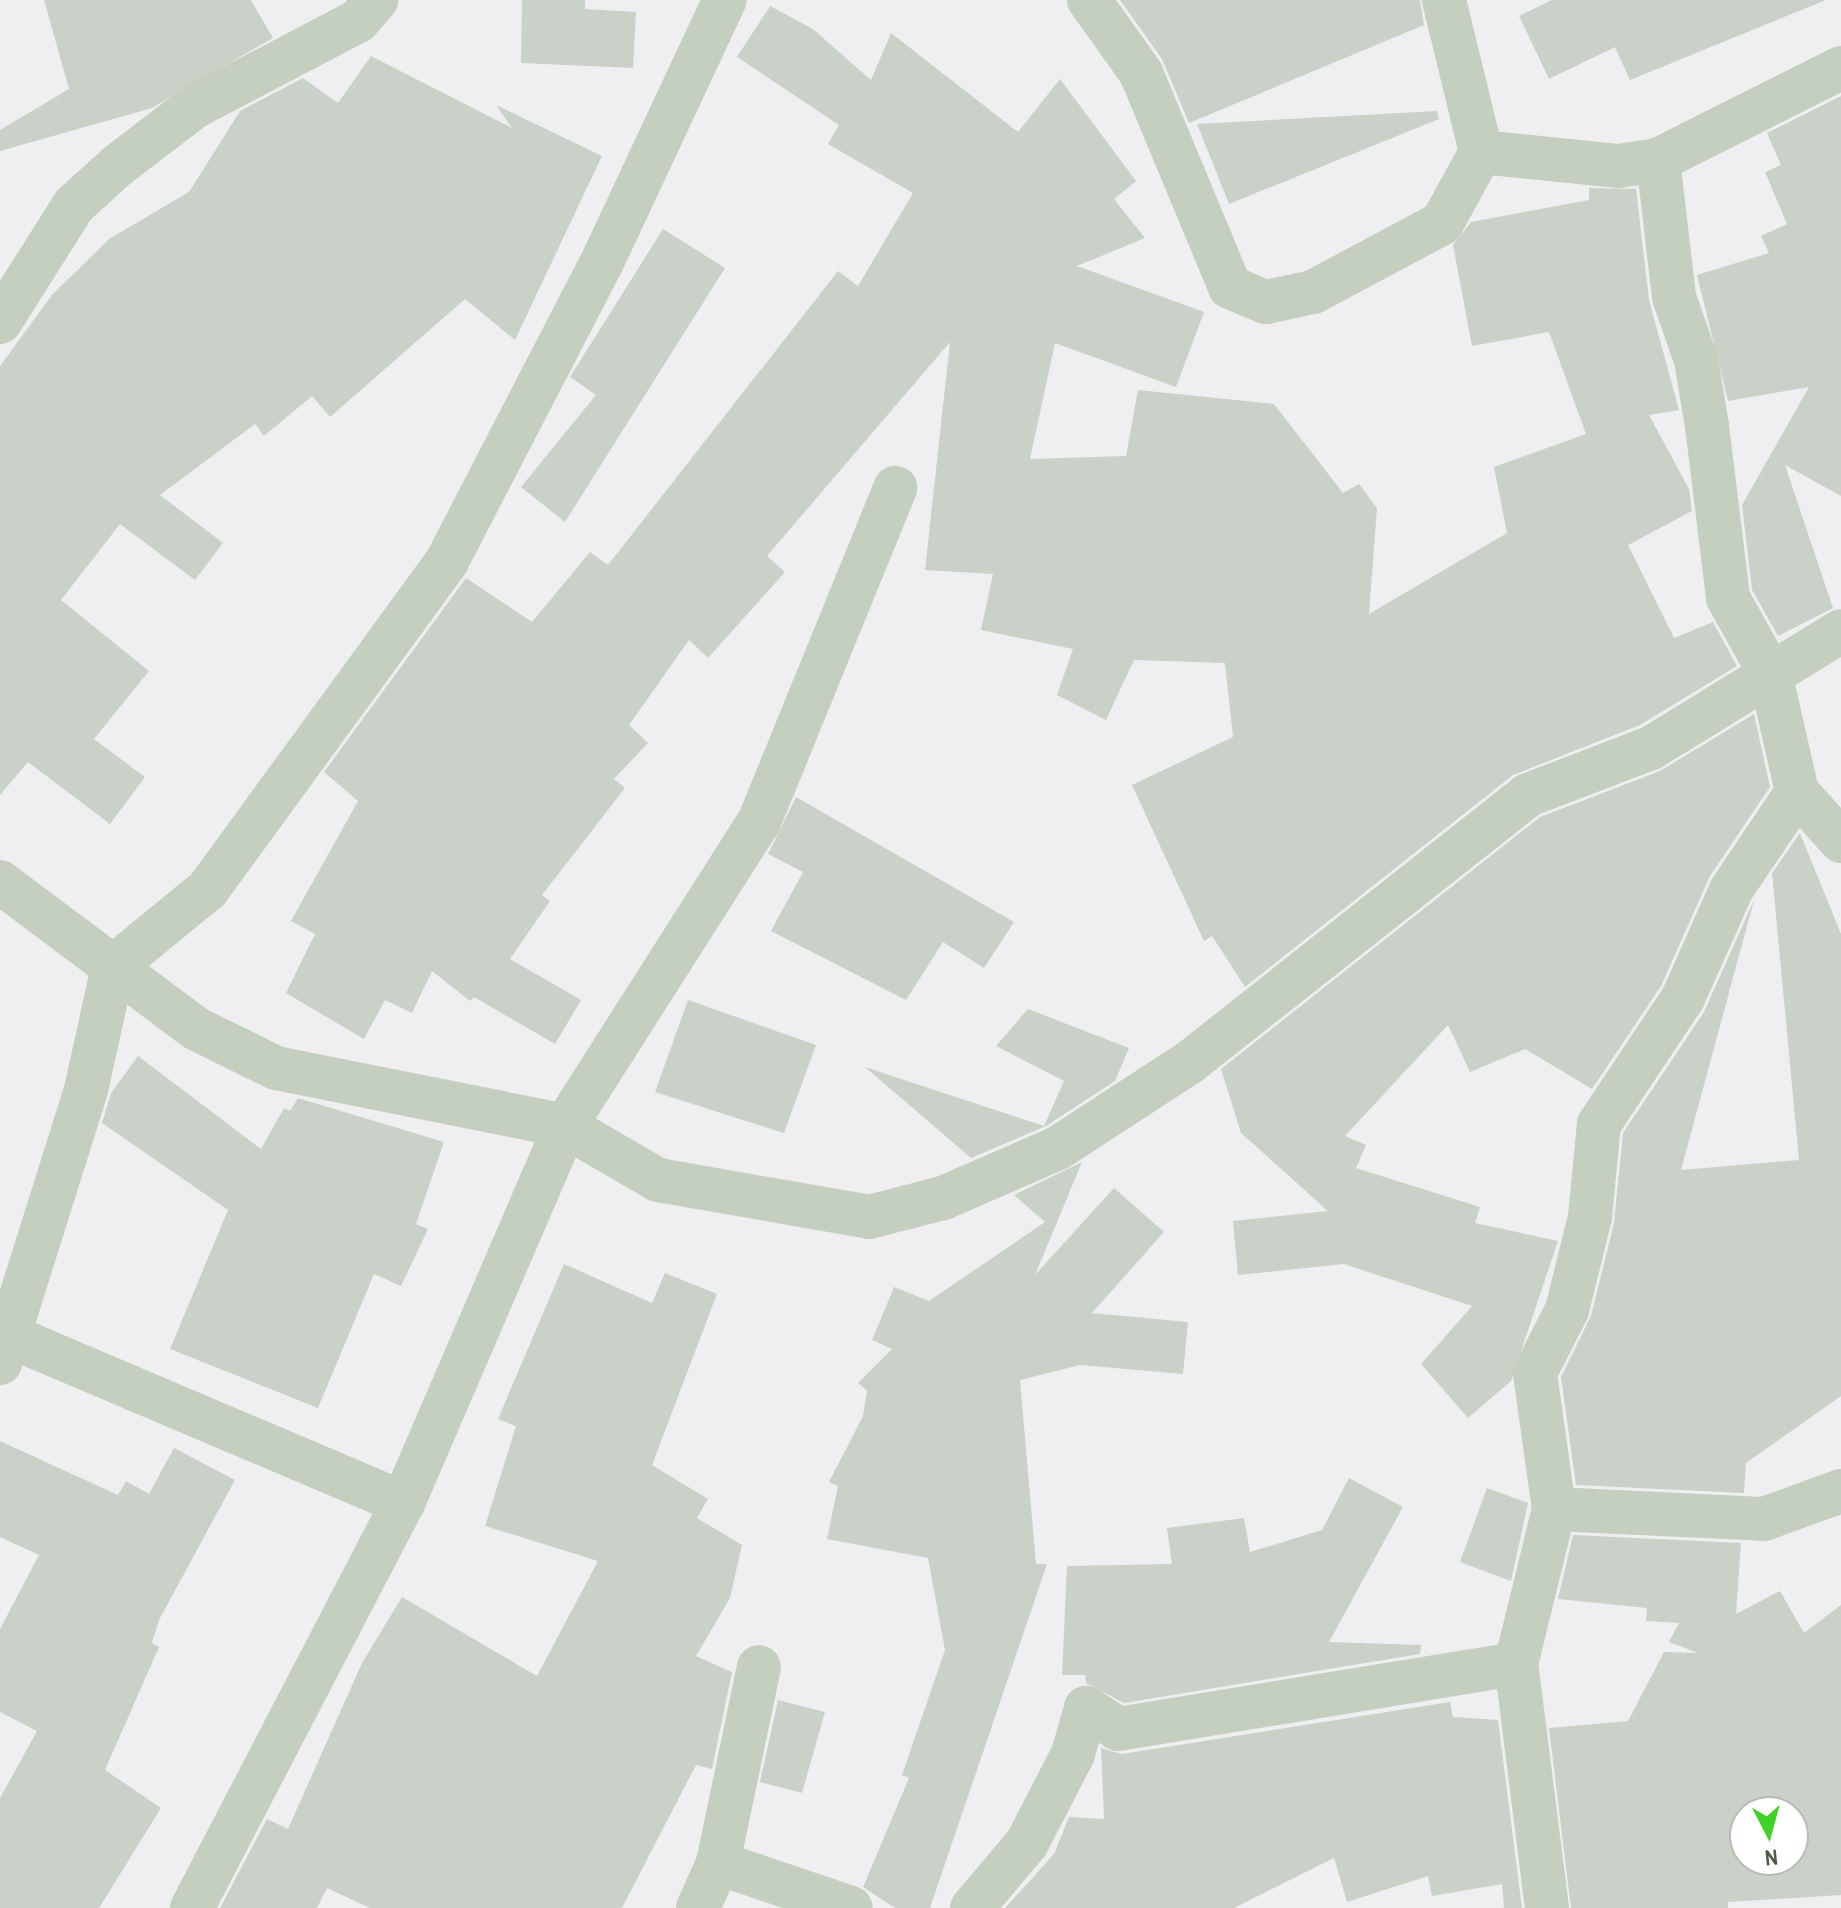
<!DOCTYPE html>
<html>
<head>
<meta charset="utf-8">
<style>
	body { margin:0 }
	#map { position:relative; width:1841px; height:1908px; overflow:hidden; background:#efeff1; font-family:"Archivo Narrow",sans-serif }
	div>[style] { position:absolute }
	.building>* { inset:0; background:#cad1c9 }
	.street>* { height:44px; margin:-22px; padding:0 22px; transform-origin:22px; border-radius:22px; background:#c4cfc0 }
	span { translate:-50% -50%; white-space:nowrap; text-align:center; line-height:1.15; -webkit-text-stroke:7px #fff; paint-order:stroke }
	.north { position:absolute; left:1729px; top:1796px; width:80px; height:80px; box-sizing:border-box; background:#fff; border:2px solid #b7bdb6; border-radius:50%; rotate:174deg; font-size:22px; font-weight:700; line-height:32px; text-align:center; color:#4c5a48 }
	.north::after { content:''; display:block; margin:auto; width:28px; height:36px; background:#40d128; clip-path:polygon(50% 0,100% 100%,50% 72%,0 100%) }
</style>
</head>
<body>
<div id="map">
	<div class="building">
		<i style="clip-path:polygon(44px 0,251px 0,273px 38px,152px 108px,0 151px,0 130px,69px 89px)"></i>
		<i style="clip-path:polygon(522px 0,585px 0,585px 9px,636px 12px,633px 68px,521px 63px)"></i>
		<i style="clip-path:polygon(1120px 0,1420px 0,1424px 25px,1189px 123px,1162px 59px)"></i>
		<i style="clip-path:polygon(1552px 0,1826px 0,1630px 80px,1615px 47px,1549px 79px,1519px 16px)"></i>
		<i style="clip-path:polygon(770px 6px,813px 29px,871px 80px,891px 33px,1018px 132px,1060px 79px,1136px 181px,1114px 199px,1145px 238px,1077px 266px,1204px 312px,1176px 387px,1055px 343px,1030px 459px,1126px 456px,1138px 390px,1274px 404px,1343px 493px,1359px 484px,1377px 508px,1369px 614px,1507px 533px,1494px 467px,1586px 434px,1549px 332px,1472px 346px,1453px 245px,1471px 222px,1589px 200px,1589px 188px,1636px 189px,1649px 300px,1679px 410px,1649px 415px,1689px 489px,1692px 511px,1628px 545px,1674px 638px,1713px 622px,1737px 666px,1640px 725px,1513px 775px,1245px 987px,1212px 936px,1204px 941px,1132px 785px,1233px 737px,1225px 663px,1134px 660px,1106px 720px,1057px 695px,1073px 649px,981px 630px,993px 574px,925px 570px,950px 342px,767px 556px,785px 572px,708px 658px,689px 640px,629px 725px,648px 743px,614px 779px,625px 788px,542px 895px,550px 901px,510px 959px,581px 1000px,555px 1044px,474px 997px,470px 1001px,432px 971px,412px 1013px,385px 1000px,364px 1039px,286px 993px,315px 934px,291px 921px,358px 801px,324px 772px,466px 578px,532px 622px,590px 552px,608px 565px,838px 271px,858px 286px,913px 193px,828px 144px,839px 125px,737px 57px)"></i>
		<i style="clip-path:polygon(371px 56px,512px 128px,496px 105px,602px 156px,515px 340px,465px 299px,330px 417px,312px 396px,264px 436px,255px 424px,160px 495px,223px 543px,195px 580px,120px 524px,61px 600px,149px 671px,94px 739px,145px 777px,110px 824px,28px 762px,0 795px,0 366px,52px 295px,109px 239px,189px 192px,240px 111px,303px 78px,338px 103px)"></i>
		<i style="clip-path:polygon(1841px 96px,1841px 496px,1785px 465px,1833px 608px,1778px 636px,1752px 590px,1742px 505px,1809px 387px,1728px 401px,1697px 275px,1769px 253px,1761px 236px,1787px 224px,1765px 172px,1781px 165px,1767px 133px)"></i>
		<i style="clip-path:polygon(1437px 111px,1439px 119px,1229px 204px,1197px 124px)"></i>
		<i style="clip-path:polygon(663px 229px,725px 268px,565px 522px,521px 487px,596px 395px,570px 377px)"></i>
		<i style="clip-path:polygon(1754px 714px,1770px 787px,1710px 876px,1661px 986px,1592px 1089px,1525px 1049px,1470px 1072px,1448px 1025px,1345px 1136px,1366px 1145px,1356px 1168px,1480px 1207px,1475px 1223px,1558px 1241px,1511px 1381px,1468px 1418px,1421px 1364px,1472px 1306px,1344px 1264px,1238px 1275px,1233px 1221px,1328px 1211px,1241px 1133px,1221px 1069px,1540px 817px,1660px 771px)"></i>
		<i style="clip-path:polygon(796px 797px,1014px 922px,984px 968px,943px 942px,906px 1000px,771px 931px,803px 872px,768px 854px)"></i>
		<i style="clip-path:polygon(1800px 833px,1841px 934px,1841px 1396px,1746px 1463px,1744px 1493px,1576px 1485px,1561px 1377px,1591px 1316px,1614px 1223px,1623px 1133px,1704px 1012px,1754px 900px,1681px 1170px,1799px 1160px,1772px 873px)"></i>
		<i style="clip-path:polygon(688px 1000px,816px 1045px,784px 1133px,655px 1092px)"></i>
		<i style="clip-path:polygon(1028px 1009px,1129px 1048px,1115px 1081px,1046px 1126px,971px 1158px,865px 1067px,1044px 1126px,1064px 1081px,996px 1046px)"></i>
		<i style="clip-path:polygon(138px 1056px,261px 1149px,284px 1108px,290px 1111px,298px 1098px,444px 1142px,416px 1224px,428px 1229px,401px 1286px,374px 1274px,318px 1408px,170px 1349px,228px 1210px,102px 1123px,111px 1093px)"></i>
		<i style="clip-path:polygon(1082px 1162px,1035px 1275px,1114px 1188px,1164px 1232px,1092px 1313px,1188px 1322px,1183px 1374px,1080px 1365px,1020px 1380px,1036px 1564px,1047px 1564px,930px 1908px,895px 1908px,863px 1887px,909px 1778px,902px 1775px,945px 1650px,928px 1558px,827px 1539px,838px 1486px,829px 1482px,863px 1416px,867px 1391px,858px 1383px,892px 1349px,872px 1340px,894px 1287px,929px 1301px,1045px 1222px,1014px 1195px)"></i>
		<i style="clip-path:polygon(564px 1264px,652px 1303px,665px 1273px,717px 1294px,652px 1465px,708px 1499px,697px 1518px,742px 1545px,730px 1598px,696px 1656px,732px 1672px,712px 1769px,696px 1765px,622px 1908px,370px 1908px,327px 1888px,317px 1908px,220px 1908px,267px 1819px,288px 1829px,362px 1663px,402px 1597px,537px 1676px,598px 1561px,485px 1526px,516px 1426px,498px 1419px)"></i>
		<i style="clip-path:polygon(0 1441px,118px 1495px,126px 1481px,149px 1494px,174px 1448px,235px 1480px,159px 1620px,152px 1643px,159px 1647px,105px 1770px,161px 1808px,99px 1908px,0 1908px,0 1798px,37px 1731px,0 1712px,0 1629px,39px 1555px,0 1537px)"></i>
		<i style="clip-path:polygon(1349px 1478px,1403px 1507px,1329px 1642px,1421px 1645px,1420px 1654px,1124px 1703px,1086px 1683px,1085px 1675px,1062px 1675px,1067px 1566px,1172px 1564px,1167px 1528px,1244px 1518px,1250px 1552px,1322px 1530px)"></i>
		<i style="clip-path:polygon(1487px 1488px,1528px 1503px,1511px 1581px,1460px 1562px)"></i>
		<i style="clip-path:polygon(evenodd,1573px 1535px,1741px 1543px,1736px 1614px,1780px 1591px,1804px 1633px,1841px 1605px,1841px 1895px,1728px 1902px,1728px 1908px,1571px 1908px,1549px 1728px,1628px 1721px,1664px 1652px,1698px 1653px,1669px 1642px,1679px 1623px,1646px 1621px,1647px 1608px,1558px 1599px,1573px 1535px,1745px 1812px,1793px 1812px,1793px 1860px,1745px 1860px,1745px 1812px)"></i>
		<i style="clip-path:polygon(778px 1700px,825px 1712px,802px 1793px,760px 1782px)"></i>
		<i style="clip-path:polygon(1450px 1702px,1453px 1717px,1498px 1720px,1522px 1908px,1504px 1908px,1502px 1884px,1432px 1896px,1428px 1876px,1347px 1902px,1334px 1858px,1234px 1908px,1005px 1908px,1054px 1854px,1069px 1817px,1104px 1819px,1101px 1748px,1122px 1754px)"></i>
	</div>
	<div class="street">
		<i style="left:1089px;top:0;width:90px;rotate:54.5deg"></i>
		<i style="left:1141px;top:73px;width:232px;rotate:67.4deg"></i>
		<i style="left:1230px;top:287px;width:39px;rotate:23deg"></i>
		<i style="left:1266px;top:302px;width:48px;rotate:-12deg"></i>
		<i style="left:1313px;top:292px;width:146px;rotate:-28.1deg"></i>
		<i style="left:1442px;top:223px;width:81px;rotate:-61.2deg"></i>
		<i style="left:1481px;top:152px;width:156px;rotate:-103.7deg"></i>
		<i style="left:1481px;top:152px;width:139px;rotate:5.8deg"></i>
		<i style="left:1619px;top:166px;width:39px;rotate:-9deg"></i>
		<i style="left:1658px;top:160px;width:205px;rotate:-26.7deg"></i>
		<i style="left:1658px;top:160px;width:138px;rotate:83.3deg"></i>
		<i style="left:1674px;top:297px;width:67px;rotate:70.8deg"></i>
		<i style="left:1696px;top:360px;width:67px;rotate:80.5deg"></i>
		<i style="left:1707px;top:426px;width:173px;rotate:83deg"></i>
		<i style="left:1728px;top:598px;width:86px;rotate:60.8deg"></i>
		<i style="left:1770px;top:673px;width:122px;rotate:77.2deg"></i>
		<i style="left:1797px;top:792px;width:66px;rotate:48.1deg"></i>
		<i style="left:0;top:322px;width:138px;rotate:-57.7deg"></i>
		<i style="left:74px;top:205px;width:58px;rotate:-42.2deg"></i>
		<i style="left:117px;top:166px;width:97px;rotate:-37.5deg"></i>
		<i style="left:194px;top:107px;width:185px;rotate:-27.7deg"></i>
		<i style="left:358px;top:21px;width:28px;rotate:-49deg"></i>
		<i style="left:0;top:882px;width:244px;rotate:36.8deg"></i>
		<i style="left:195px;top:1028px;width:90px;rotate:26.3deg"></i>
		<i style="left:276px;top:1068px;width:295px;rotate:11.3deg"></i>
		<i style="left:565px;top:1126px;width:108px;rotate:30.1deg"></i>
		<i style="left:658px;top:1180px;width:214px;rotate:9.9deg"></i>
		<i style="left:869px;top:1217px;width:76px;rotate:-14.4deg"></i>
		<i style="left:943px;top:1198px;width:125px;rotate:-23.5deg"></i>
		<i style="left:1058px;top:1148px;width:158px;rotate:-33.1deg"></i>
		<i style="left:1190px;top:1062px;width:431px;rotate:-38.3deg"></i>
		<i style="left:1528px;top:795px;width:132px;rotate:-20.9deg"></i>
		<i style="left:1651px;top:748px;width:223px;rotate:-31.6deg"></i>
		<i style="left:12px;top:1337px;width:425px;rotate:23deg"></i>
		<i style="left:0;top:1363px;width:286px;rotate:-72.5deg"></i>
		<i style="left:86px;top:1090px;width:126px;rotate:-77.6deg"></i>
		<i style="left:113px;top:967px;width:123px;rotate:-39.4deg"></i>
		<i style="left:208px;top:889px;width:406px;rotate:-53.9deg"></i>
		<i style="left:447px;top:561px;width:337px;rotate:-62.6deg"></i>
		<i style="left:602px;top:262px;width:289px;rotate:-64.9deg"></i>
		<i style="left:1554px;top:1509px;width:210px;rotate:2.7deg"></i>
		<i style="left:1764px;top:1519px;width:82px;rotate:-20deg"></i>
		<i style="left:718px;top:1863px;width:140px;rotate:18.7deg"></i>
		<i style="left:192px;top:1908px;width:457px;rotate:-62.5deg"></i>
		<i style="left:403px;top:1503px;width:410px;rotate:-66.7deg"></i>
		<i style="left:565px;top:1126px;width:361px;rotate:-57.5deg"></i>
		<i style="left:759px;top:822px;width:361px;rotate:-67.8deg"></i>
		<i style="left:698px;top:1908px;width:49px;rotate:-66deg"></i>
		<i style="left:718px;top:1863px;width:200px;rotate:-78.2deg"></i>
		<i style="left:972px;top:1908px;width:85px;rotate:-49.8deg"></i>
		<i style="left:1027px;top:1843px;width:100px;rotate:-62.7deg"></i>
		<i style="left:1073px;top:1754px;width:48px;rotate:-74.2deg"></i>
		<i style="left:1086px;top:1708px;width:38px;rotate:33deg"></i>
		<i style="left:1118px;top:1729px;width:403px;rotate:-9.3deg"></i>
		<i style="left:1547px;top:1908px;width:246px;rotate:-97.2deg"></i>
		<i style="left:1516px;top:1664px;width:160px;rotate:-76.2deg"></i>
		<i style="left:1554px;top:1509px;width:137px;rotate:-98deg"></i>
		<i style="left:1535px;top:1373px;width:71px;rotate:-63.1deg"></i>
		<i style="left:1567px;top:1310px;width:96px;rotate:-76.1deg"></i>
		<i style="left:1590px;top:1217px;width:93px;rotate:-84.5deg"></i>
		<i style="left:1599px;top:1124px;width:151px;rotate:-56.3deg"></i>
		<i style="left:1683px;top:998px;width:118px;rotate:-66deg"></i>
		<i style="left:1731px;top:890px;width:118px;rotate:-56deg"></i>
	</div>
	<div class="north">N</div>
</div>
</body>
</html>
